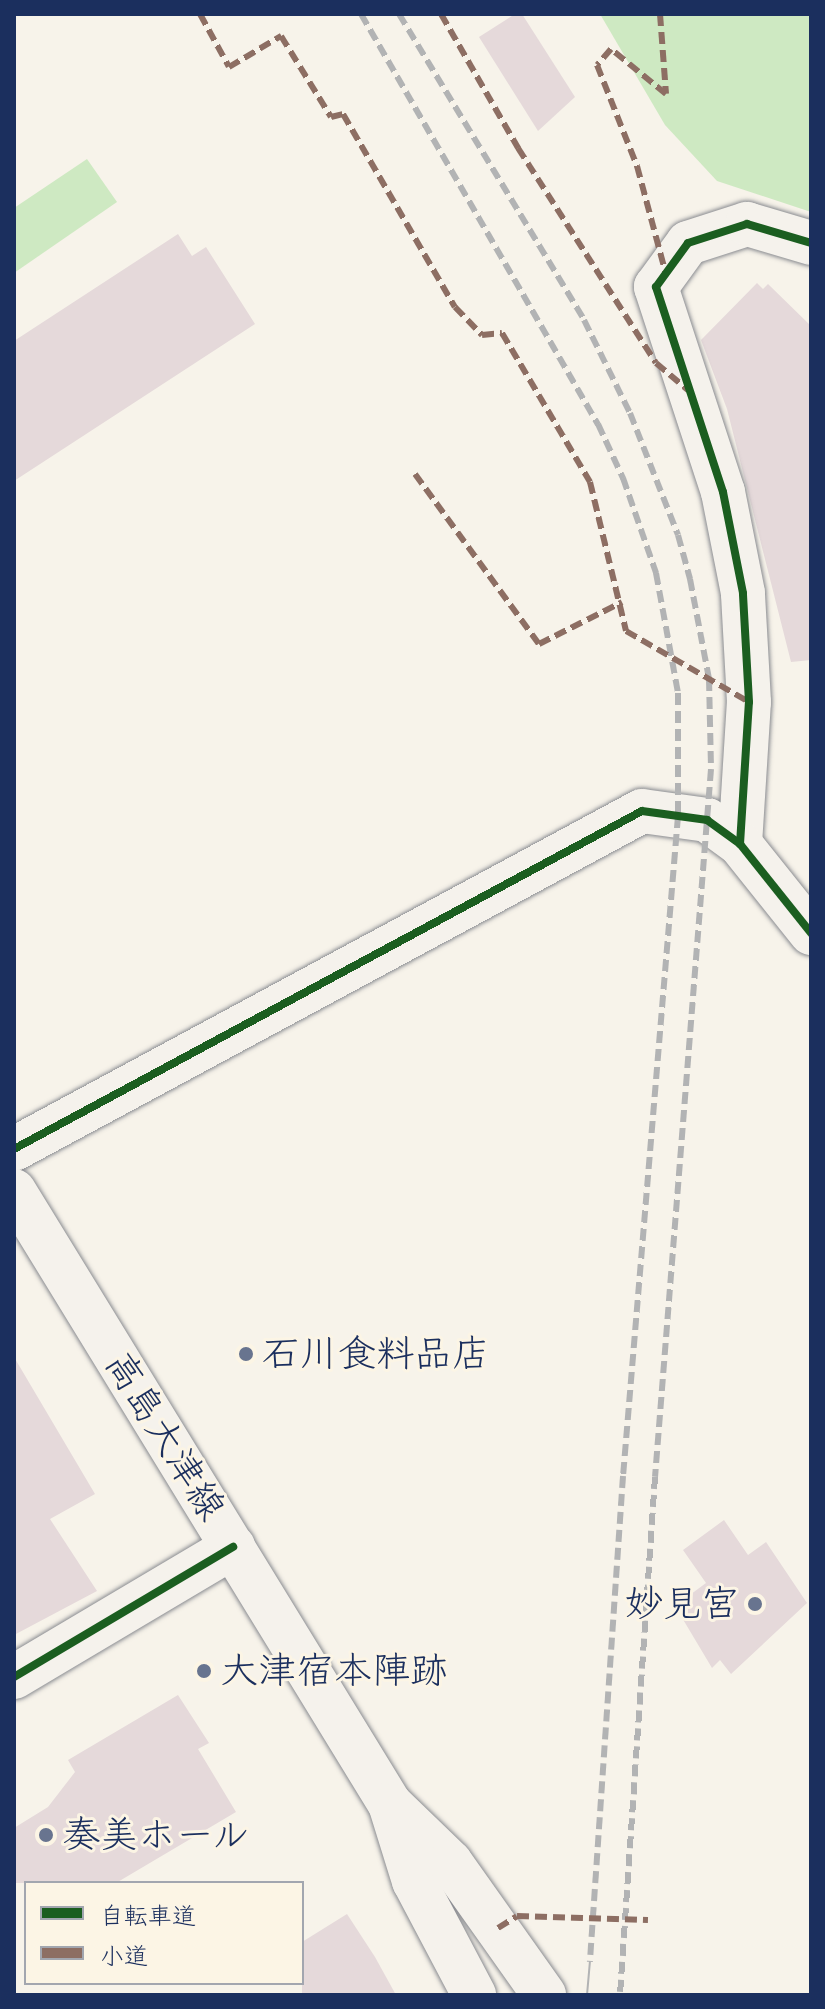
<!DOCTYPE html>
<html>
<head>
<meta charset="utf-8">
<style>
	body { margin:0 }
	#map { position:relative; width:825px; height:2009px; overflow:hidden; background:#f7f3ea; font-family:Caveat,"Klee One",sans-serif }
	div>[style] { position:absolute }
	.green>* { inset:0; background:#cee9c2 }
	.building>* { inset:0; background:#e5d9da }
	.roads { filter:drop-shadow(0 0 2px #8a8c91) drop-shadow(0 0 2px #8a8c91) }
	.street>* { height:44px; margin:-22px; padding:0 22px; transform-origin:22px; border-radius:22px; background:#f5f2ec }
	.secondary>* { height:44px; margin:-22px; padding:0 22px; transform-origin:22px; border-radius:22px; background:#f5f2ec }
	.tram>* { height:2px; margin:-1px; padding:0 1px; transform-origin:1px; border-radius:1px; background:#b2b3b4 }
	.rail>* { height:6px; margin-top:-3px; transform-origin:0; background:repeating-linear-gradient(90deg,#b2b3b4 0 12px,transparent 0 18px) }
	.quiet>* { height:6px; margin-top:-3px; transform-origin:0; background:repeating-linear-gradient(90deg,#8d6e63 0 12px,transparent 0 18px) }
	.cycleway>* { height:8px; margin:-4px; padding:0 4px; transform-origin:4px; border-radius:4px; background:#1b5e20 }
	.dots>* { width:22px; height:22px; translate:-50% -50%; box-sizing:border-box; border:4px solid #fcf5e5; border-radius:50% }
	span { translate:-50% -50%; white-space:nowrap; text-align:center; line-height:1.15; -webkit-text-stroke:6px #fcf5e5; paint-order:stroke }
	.poi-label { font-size:38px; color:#1b2f5e }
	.left { translate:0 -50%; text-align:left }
	.right { translate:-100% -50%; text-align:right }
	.street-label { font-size:38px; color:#1b2f5e }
	.frame { position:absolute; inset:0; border:16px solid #1b2f5e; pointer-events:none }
	.legend { position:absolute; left:24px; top:1881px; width:280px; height:104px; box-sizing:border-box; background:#fcf5e5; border:2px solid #a2a6af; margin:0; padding:10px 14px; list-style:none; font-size:24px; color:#1b2f5e }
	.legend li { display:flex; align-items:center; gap:16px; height:40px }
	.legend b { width:40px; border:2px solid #a2a6af }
</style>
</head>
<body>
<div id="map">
	<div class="green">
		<i style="clip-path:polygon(600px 14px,811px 14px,811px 212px,717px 181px,665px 125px)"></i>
		<i style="clip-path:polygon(87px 159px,117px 202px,14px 273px,14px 208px)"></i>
	</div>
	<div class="building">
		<i style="clip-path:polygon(515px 14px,522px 14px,575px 97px,538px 131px,479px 37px)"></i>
		<i style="clip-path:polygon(178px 234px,192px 256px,206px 247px,255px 324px,14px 481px,14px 341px)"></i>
		<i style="clip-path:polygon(757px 283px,763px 289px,768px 284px,811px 326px,811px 660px,791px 662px,727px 409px,701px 340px)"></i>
		<i style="clip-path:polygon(14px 1357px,95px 1494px,50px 1519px,97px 1591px,14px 1635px)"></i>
		<i style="clip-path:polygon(724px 1520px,748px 1555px,766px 1542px,807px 1603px,731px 1674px,720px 1660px,712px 1668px,675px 1606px,706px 1583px,683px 1550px)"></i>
		<i style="clip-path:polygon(178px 1695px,209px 1743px,198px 1749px,236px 1812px,116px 1883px,14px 1883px,14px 1828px,48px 1807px,75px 1772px,68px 1760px)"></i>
		<i style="clip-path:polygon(347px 1914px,375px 1957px,396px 1995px,302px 1995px,302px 1942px)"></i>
	</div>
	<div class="roads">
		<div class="street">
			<i style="left:740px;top:844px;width:142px;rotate:-86.4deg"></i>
			<i style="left:749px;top:702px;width:109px;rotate:-93.2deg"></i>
			<i style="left:743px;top:593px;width:103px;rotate:-101.2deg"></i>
			<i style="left:723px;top:492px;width:216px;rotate:-108.1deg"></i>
			<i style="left:656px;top:287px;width:54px;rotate:-54deg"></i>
			<i style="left:688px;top:243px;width:62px;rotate:-17.9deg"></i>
			<i style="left:747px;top:224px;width:67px;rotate:16.5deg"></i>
			<i style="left:14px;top:1149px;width:713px;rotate:-28.29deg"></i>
			<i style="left:642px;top:811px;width:66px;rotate:7.9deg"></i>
			<i style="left:707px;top:820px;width:41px;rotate:36deg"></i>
			<i style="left:740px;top:844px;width:114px;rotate:51.4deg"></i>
			<i style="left:14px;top:1677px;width:255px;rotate:-30.7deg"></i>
		</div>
		<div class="secondary">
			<i style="left:14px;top:1191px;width:719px;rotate:58.48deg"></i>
			<i style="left:390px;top:1804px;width:81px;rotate:72.7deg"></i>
			<i style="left:414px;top:1881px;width:129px;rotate:62.2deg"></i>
			<i style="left:392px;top:1806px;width:81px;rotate:44deg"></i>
			<i style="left:450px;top:1862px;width:163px;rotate:54.7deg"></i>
		</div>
	</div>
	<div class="tram">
		<i style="left:587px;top:1995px;width:33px;rotate:-85deg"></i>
	</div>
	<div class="rail">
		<i style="left:361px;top:14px;width:474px;rotate:60deg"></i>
		<i style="left:598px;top:424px;width:60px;rotate:65.2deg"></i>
		<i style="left:623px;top:478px;width:101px;rotate:70.8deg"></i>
		<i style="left:656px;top:573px;width:122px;rotate:79.6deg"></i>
		<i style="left:678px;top:693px;width:123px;rotate:90deg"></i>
		<i style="left:678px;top:816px;width:662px;rotate:94.76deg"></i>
		<i style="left:623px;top:1476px;width:487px;rotate:93.9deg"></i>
		<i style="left:399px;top:14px;width:358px;rotate:58.8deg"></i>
		<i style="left:584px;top:320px;width:104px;rotate:63.7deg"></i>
		<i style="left:630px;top:413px;width:131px;rotate:68.5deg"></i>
		<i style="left:678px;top:535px;width:46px;rotate:74.7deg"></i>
		<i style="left:690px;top:579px;width:102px;rotate:79.2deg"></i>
		<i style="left:709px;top:679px;width:90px;rotate:88.7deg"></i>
		<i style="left:711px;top:769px;width:710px;rotate:94.52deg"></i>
		<i style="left:655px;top:1477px;width:519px;rotate:93.87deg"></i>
	</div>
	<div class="quiet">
		<i style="left:200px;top:14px;width:60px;rotate:61.3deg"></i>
		<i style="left:229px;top:67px;width:61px;rotate:-30.8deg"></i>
		<i style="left:281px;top:36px;width:95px;rotate:58.3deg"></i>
		<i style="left:331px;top:117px;width:12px;rotate:-14deg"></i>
		<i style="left:343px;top:114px;width:223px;rotate:59.9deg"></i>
		<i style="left:455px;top:307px;width:39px;rotate:46deg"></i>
		<i style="left:482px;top:335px;width:20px;rotate:-6deg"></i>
		<i style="left:502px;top:333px;width:173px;rotate:59.4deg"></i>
		<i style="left:590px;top:482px;width:153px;rotate:76.4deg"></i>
		<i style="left:626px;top:631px;width:142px;rotate:30deg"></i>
		<i style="left:441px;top:14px;width:155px;rotate:60.1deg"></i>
		<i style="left:518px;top:148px;width:255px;rotate:57.3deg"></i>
		<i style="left:656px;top:363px;width:42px;rotate:40.2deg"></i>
		<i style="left:660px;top:14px;width:80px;rotate:85.7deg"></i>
		<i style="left:666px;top:94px;width:71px;rotate:-140.7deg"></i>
		<i style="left:611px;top:49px;width:21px;rotate:131deg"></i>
		<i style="left:597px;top:65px;width:109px;rotate:68.4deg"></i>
		<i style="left:637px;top:166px;width:112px;rotate:75deg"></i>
		<i style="left:415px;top:474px;width:210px;rotate:53.9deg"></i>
		<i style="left:539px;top:644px;width:93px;rotate:-26.8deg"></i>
		<i style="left:498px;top:1928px;width:22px;rotate:-32deg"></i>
		<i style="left:517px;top:1916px;width:131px;rotate:1.7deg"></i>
	</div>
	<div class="cycleway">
		<i style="left:740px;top:844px;width:142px;rotate:-86.4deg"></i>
		<i style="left:749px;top:702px;width:109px;rotate:-93.2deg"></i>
		<i style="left:743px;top:593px;width:103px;rotate:-101.2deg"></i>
		<i style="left:723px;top:492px;width:216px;rotate:-108.1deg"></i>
		<i style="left:656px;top:287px;width:54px;rotate:-54deg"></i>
		<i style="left:688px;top:243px;width:62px;rotate:-17.9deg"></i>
		<i style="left:747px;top:224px;width:67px;rotate:16.5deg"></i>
		<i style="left:14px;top:1149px;width:713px;rotate:-28.29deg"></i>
		<i style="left:642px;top:811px;width:66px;rotate:7.9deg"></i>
		<i style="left:707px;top:820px;width:41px;rotate:36deg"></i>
		<i style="left:740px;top:844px;width:114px;rotate:51.4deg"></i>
		<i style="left:14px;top:1677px;width:255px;rotate:-30.7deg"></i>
	</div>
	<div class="dots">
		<i style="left:246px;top:1354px;background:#68748f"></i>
		<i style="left:755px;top:1604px;background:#68748f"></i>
		<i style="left:204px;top:1671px;background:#68748f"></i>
		<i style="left:46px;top:1835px;background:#68748f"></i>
	</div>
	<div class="poi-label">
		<span class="left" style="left:262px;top:1354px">石川食料品店</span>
		<span class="right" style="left:739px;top:1604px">妙見宮</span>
		<span class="left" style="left:220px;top:1671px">大津宿本陣跡</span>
		<span class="left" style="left:62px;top:1835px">奏美ホール</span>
	</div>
	<div class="street-label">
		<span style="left:165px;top:1436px;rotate:58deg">高島大津線</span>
	</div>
	<div class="frame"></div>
	<ul class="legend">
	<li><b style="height:10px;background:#1b5e20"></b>自転車道</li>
	<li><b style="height:10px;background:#8d6e63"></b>小道</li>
	</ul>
</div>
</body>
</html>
